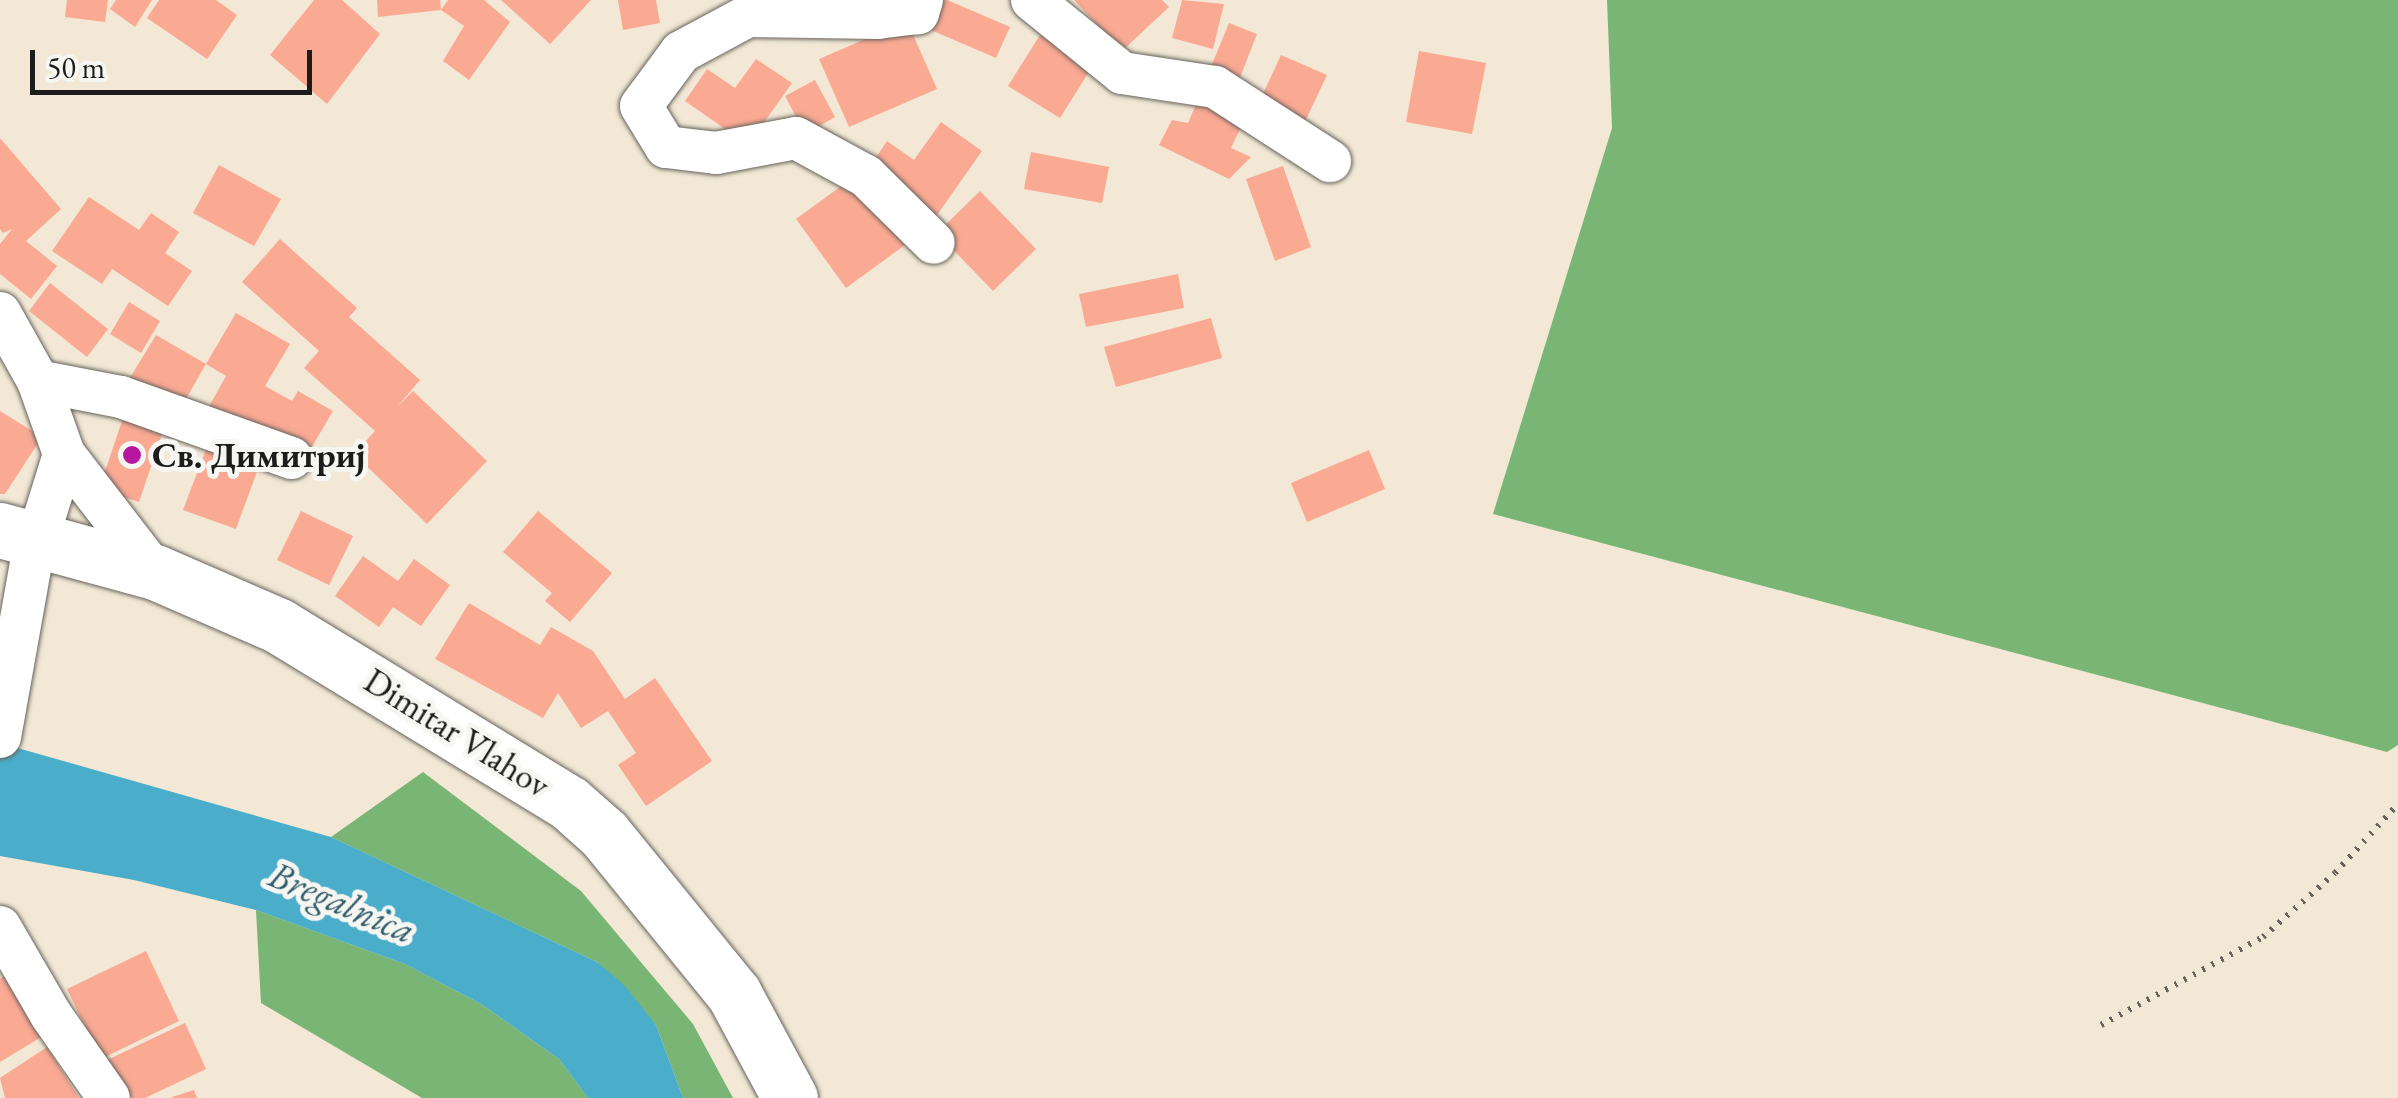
<!DOCTYPE html>
<html>
<head>
<meta charset="utf-8">
<style>
	body { margin:0 }
	#map { position:relative; width:2398px; height:1098px; overflow:hidden; background:#f2e8d5; font-family:"EB Garamond",serif }
	div>[style] { position:absolute }
	.forest>* { inset:0; background:#79b574 }
	.water>* { inset:0; background:#4aadc9 }
	.building>* { inset:0; background:#faa993 }
	.path>* { height:6px; margin-top:-3px; transform-origin:0; background:repeating-linear-gradient(90deg,#67635d 0 2.5px,transparent 0 10.5px) }
	.roads { filter:drop-shadow(0 0 2px #67635d) drop-shadow(0 0 2px #67635d) }
	.street>* { height:42px; margin:-21px; padding:0 21px; transform-origin:21px; border-radius:21px; background:#fff }
	.secondary>* { height:55px; margin:-27.5px; padding:0 27.5px; transform-origin:27.5px; border-radius:27.5px; background:#fff }
	.dots>* { width:28px; height:28px; translate:-50% -50%; box-sizing:border-box; border:5px solid #f6f6f2; border-radius:50% }
	span { translate:-50% -50%; white-space:nowrap; text-align:center; line-height:1.15; -webkit-text-stroke:10px #f6f6f2; paint-order:stroke }
	.poi-label { font-size:35px; color:#1c1c1c; font-weight:700 }
	.left { translate:0 -50%; text-align:left }
	.street-label { font-size:35px; color:#1c1c1c }
	.water-label { font-size:38px; color:#315d6a; font-style:italic }
	.scale { position:absolute; left:30px; top:50px; width:282px; height:45px; box-sizing:border-box; border:5px solid #1c1c1c; border-top:0; padding-left:12px; font-size:30px; line-height:35px; white-space:nowrap; color:#1c1c1c; -webkit-text-stroke:8px #f6f6f2; paint-order:stroke }
</style>
</head>
<body>
<div id="map">
	<div class="forest">
		<i style="clip-path:polygon(1607px 0,2398px 0,2398px 745px,2387px 752px,1493px 514px,1612px 128px)"></i>
		<i style="clip-path:polygon(423px 772px,581px 891px,693px 1024px,733px 1098px,683px 1098px,656px 1025px,597px 962px,331px 837px)"></i>
		<i style="clip-path:polygon(256px 910px,405px 964px,481px 1004px,559px 1059px,588px 1098px,422px 1098px,261px 1003px)"></i>
	</div>
	<div class="water">
		<i style="clip-path:polygon(0 743px,331px 837px,597px 962px,624px 985px,656px 1025px,683px 1098px,588px 1098px,559px 1059px,481px 1004px,405px 964px,256px 910px,134px 880px,0 856px)"></i>
	</div>
	<div class="building">
		<i style="clip-path:polygon(67px 0,108px 0,105px 22px,65px 17px)"></i>
		<i style="clip-path:polygon(116px 0,152px 0,135px 27px,110px 9px)"></i>
		<i style="clip-path:polygon(159px 0,216px 0,237px 15px,207px 59px,147px 18px)"></i>
		<i style="clip-path:polygon(314px 0,342px 0,380px 34px,327px 104px,270px 55px)"></i>
		<i style="clip-path:polygon(377px 0,440px 0,441px 10px,378px 17px)"></i>
		<i style="clip-path:polygon(448px 0,484px 0,510px 22px,469px 80px,443px 61px,464px 26px,441px 10px)"></i>
		<i style="clip-path:polygon(501px 0,591px 0,550px 44px)"></i>
		<i style="clip-path:polygon(618px 0,656px 0,660px 23px,623px 30px)"></i>
		<i style="clip-path:polygon(935px 0,947px 0,1010px 27px,996px 58px,924px 27px)"></i>
		<i style="clip-path:polygon(1074px 0,1162px 0,1169px 7px,1122px 51px)"></i>
		<i style="clip-path:polygon(1182px 0,1224px 4px,1213px 49px,1172px 38px)"></i>
		<i style="clip-path:polygon(907px 21px,937px 89px,849px 127px,819px 59px)"></i>
		<i style="clip-path:polygon(1229px 23px,1257px 34px,1237px 85px,1208px 74px)"></i>
		<i style="clip-path:polygon(1040px 35px,1092px 67px,1060px 118px,1008px 86px)"></i>
		<i style="clip-path:polygon(1419px 51px,1486px 63px,1472px 134px,1406px 122px)"></i>
		<i style="clip-path:polygon(1281px 55px,1327px 75px,1302px 128px,1257px 107px)"></i>
		<i style="clip-path:polygon(756px 59px,792px 83px,748px 145px,685px 101px,707px 69px,735px 88px)"></i>
		<i style="clip-path:polygon(815px 80px,835px 117px,805px 134px,785px 96px)"></i>
		<i style="clip-path:polygon(1197px 102px,1243px 123px,1231px 148px,1251px 157px,1229px 179px,1159px 145px,1172px 120px,1188px 123px)"></i>
		<i style="clip-path:polygon(941px 122px,982px 151px,935px 218px,867px 171px,887px 141px,914px 160px)"></i>
		<i style="clip-path:polygon(0 138px,61px 209px,26px 241px,57px 266px,31px 299px,0 274px,0 244px,12px 229px,3px 233px,0 229px)"></i>
		<i style="clip-path:polygon(1031px 152px,1109px 167px,1102px 203px,1024px 189px)"></i>
		<i style="clip-path:polygon(219px 165px,281px 199px,254px 246px,193px 213px)"></i>
		<i style="clip-path:polygon(1283px 166px,1311px 247px,1275px 261px,1246px 179px)"></i>
		<i style="clip-path:polygon(855px 176px,905px 245px,846px 288px,796px 219px)"></i>
		<i style="clip-path:polygon(980px 191px,1036px 249px,993px 291px,937px 233px)"></i>
		<i style="clip-path:polygon(89px 197px,139px 230px,151px 213px,179px 232px,165px 253px,192px 271px,168px 306px,112px 269px,102px 284px,52px 251px)"></i>
		<i style="clip-path:polygon(280px 239px,357px 308px,349px 317px,420px 380px,397px 407px,413px 391px,487px 461px,427px 524px,354px 454px,375px 431px,304px 368px,319px 351px,242px 282px)"></i>
		<i style="clip-path:polygon(1178px 274px,1184px 308px,1086px 327px,1079px 294px)"></i>
		<i style="clip-path:polygon(50px 283px,108px 329px,87px 357px,29px 311px)"></i>
		<i style="clip-path:polygon(129px 302px,160px 321px,141px 353px,110px 334px)"></i>
		<i style="clip-path:polygon(236px 313px,290px 344px,265px 386px,292px 401px,298px 391px,333px 411px,310px 450px,275px 430px,206px 412px,226px 376px,206px 364px,176px 416px,125px 386px,156px 335px,206px 364px)"></i>
		<i style="clip-path:polygon(1211px 318px,1222px 358px,1116px 387px,1104px 347px)"></i>
		<i style="clip-path:polygon(126px 409px,166px 422px,139px 502px,99px 489px)"></i>
		<i style="clip-path:polygon(0 411px,42px 437px,5px 494px,0 494px)"></i>
		<i style="clip-path:polygon(211px 436px,263px 455px,236px 529px,183px 510px)"></i>
		<i style="clip-path:polygon(1369px 450px,1385px 489px,1307px 522px,1291px 483px)"></i>
		<i style="clip-path:polygon(301px 511px,353px 536px,329px 585px,277px 560px)"></i>
		<i style="clip-path:polygon(538px 511px,612px 573px,570px 622px,545px 601px,552px 593px,503px 552px)"></i>
		<i style="clip-path:polygon(363px 556px,398px 581px,414px 559px,450px 585px,421px 626px,393px 607px,379px 627px,335px 596px)"></i>
		<i style="clip-path:polygon(469px 603px,540px 645px,551px 627px,593px 651px,625px 699px,655px 678px,712px 761px,646px 806px,618px 765px,636px 753px,608px 711px,581px 728px,558px 693px,543px 718px,435px 659px)"></i>
		<i style="clip-path:polygon(146px 951px,179px 1021px,101px 1059px,67px 989px)"></i>
		<i style="clip-path:polygon(11px 972px,48px 1033px,0 1062px,0 979px)"></i>
		<i style="clip-path:polygon(185px 1023px,206px 1069px,145px 1098px,132px 1098px,103px 1062px)"></i>
		<i style="clip-path:polygon(47px 1047px,79px 1098px,5px 1098px,0 1078px)"></i>
		<i style="clip-path:polygon(194px 1090px,197px 1098px,172px 1098px,172px 1097px)"></i>
	</div>
	<div class="path">
		<i style="left:2101px;top:1025px;width:184px;rotate:-28.5deg"></i>
		<i style="left:2263px;top:937px;width:96px;rotate:-41.6deg"></i>
		<i style="left:2335px;top:873px;width:93px;rotate:-47.6deg"></i>
	</div>
	<div class="roads">
		<div class="street">
			<i style="left:922px;top:0;width:14px;rotate:107deg"></i>
			<i style="left:918px;top:13px;width:39px;rotate:173deg"></i>
			<i style="left:879px;top:18px;width:131px;rotate:-179.1deg"></i>
			<i style="left:748px;top:16px;width:76px;rotate:151.8deg"></i>
			<i style="left:681px;top:52px;width:67px;rotate:126.5deg"></i>
			<i style="left:641px;top:106px;width:48px;rotate:58.6deg"></i>
			<i style="left:666px;top:147px;width:50px;rotate:6.8deg"></i>
			<i style="left:716px;top:153px;width:81px;rotate:-10.6deg"></i>
			<i style="left:796px;top:138px;width:80px;rotate:28.5deg"></i>
			<i style="left:866px;top:176px;width:95px;rotate:44.6deg"></i>
			<i style="left:1032px;top:0;width:116px;rotate:39deg"></i>
			<i style="left:1122px;top:73px;width:94px;rotate:8.6deg"></i>
			<i style="left:1215px;top:87px;width:137px;rotate:32.8deg"></i>
			<i style="left:0;top:313px;width:78px;rotate:60.8deg"></i>
			<i style="left:38px;top:381px;width:77px;rotate:70.4deg"></i>
			<i style="left:64px;top:454px;width:149px;rotate:52.4deg"></i>
			<i style="left:38px;top:381px;width:85px;rotate:10.9deg"></i>
			<i style="left:121px;top:397px;width:181px;rotate:19.7deg"></i>
			<i style="left:0;top:737px;width:183px;rotate:-79.9deg"></i>
			<i style="left:32px;top:557px;width:108px;rotate:-72.7deg"></i>
			<i style="left:0;top:927px;width:102px;rotate:59.9deg"></i>
			<i style="left:51px;top:1015px;width:101px;rotate:55.1deg"></i>
		</div>
		<div class="secondary">
			<i style="left:0;top:530px;width:161px;rotate:15.2deg"></i>
			<i style="left:155px;top:572px;width:135px;rotate:23.5deg"></i>
			<i style="left:279px;top:626px;width:340px;rotate:31.4deg"></i>
			<i style="left:569px;top:803px;width:47px;rotate:41.5deg"></i>
			<i style="left:604px;top:834px;width:206px;rotate:50.9deg"></i>
			<i style="left:734px;top:994px;width:118px;rotate:61.7deg"></i>
		</div>
	</div>
	<div class="dots">
		<i style="left:132px;top:455px;background:#b5179e"></i>
	</div>
	<div class="poi-label">
		<span class="left" style="left:152px;top:455px">Св. Димитриј</span>
	</div>
	<div class="street-label">
		<span style="left:457px;top:733px;rotate:32deg">Dimitar Vlahov</span>
	</div>
	<div class="water-label">
		<span style="left:342px;top:902px;rotate:23deg">Bregalnica</span>
	</div>
	<div class="scale">50 m</div>
</div>
</body>
</html>
